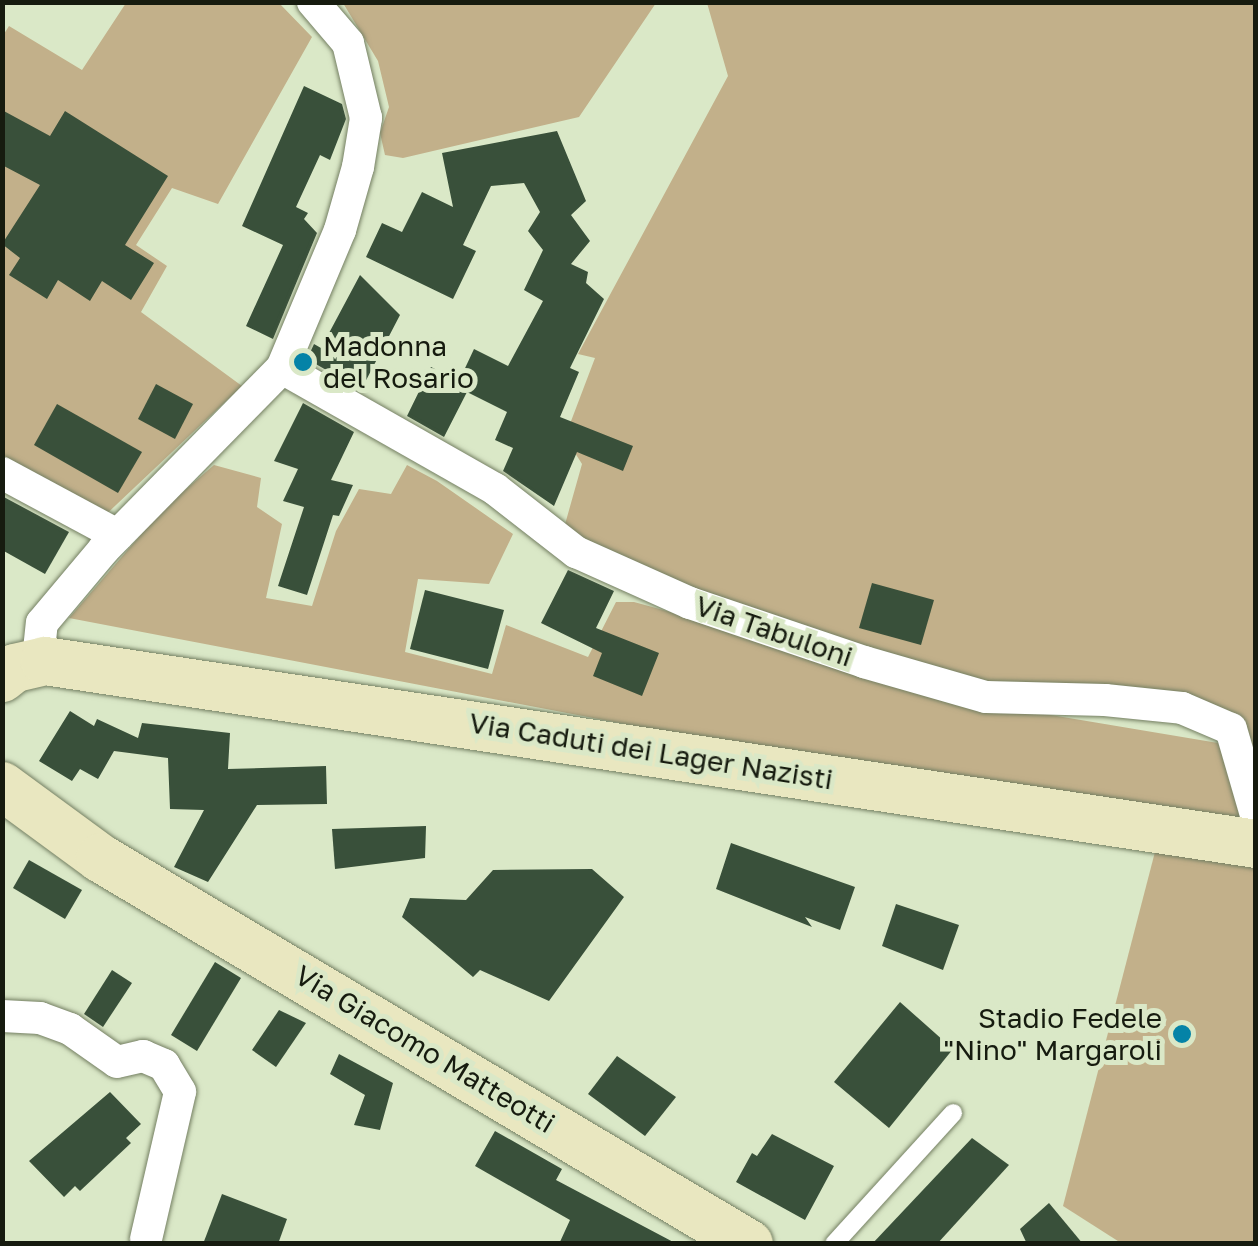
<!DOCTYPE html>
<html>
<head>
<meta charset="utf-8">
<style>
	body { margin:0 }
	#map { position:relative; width:1258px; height:1246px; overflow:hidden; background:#dae8c7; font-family:"Golos Text",sans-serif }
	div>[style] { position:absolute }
	.green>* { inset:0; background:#c2b08a }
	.building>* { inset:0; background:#39503a }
	.roads { filter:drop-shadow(0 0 2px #747f62) drop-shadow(0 0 2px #747f62) }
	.lane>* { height:18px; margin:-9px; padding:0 9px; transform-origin:9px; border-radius:9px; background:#fff }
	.street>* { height:32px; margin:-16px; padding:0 16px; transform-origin:16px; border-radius:16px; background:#fff }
	.secondary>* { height:48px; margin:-24px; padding:0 24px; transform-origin:24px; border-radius:24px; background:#e9e7c0 }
	.dots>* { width:28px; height:28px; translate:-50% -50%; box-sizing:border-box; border:5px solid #dae8c7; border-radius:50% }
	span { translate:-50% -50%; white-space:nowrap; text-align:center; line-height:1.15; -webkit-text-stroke:10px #dae8c7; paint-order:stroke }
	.poi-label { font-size:28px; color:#161b0f }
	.left { translate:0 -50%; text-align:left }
	.right { translate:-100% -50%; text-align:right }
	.street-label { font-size:28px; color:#161b0f }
	.frame { position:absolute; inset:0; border:5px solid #161b0f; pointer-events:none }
</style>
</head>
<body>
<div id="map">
	<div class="green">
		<i style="clip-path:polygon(126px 3px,279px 3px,312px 37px,218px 204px,172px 188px,136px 245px,167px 266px,141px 312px,242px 386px,98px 522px,3px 467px,2px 37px,9px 26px,82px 70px)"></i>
		<i style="clip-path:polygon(343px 3px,656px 3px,579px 117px,403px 158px,385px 155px,380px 133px,389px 107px,378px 61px)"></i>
		<i style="clip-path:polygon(707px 3px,1255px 3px,1255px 830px,677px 734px,69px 618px,164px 508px,214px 465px,261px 478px,257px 507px,282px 524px,266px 598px,312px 606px,336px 531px,359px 489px,391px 494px,407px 465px,437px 481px,513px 534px,489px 584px,418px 579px,405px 652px,492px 674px,506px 625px,588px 657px,616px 602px,634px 602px,1033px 712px,1218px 743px,1227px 714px,979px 686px,699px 599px,562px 535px,582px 464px,565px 437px,595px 358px,578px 354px,728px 76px)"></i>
		<i style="clip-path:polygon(1156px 848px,1255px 863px,1255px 1243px,1121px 1243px,1063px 1206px)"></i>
	</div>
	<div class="building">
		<i style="clip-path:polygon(304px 86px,342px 104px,346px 119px,330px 160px,320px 155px,296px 207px,308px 213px,304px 219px,317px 233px,273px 339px,246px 326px,283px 245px,242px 226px)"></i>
		<i style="clip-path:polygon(2px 110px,50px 136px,65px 111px,168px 176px,125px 245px,154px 263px,131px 300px,102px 281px,90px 301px,58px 280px,47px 299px,9px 275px,20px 258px,2px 244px,40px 185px,2px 165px)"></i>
		<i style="clip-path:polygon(557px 131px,586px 201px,571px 215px,590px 241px,571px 264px,588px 272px,586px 283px,604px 299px,570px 368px,579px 372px,560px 417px,633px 446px,623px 471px,577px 452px,554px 506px,503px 471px,513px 448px,495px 440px,507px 412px,467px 392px,444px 437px,407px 416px,431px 367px,459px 381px,474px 349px,508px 366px,543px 301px,524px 290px,543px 250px,528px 231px,540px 212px,524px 183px,491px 186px,463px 245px,476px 251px,453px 299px,366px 257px,382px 223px,402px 232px,422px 192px,453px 207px,442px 153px)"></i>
		<i style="clip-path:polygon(360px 275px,400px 315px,361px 390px,307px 359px,314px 344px,321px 348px)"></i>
		<i style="clip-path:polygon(156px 384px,193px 404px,175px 439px,138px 419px)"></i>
		<i style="clip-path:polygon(303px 403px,354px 432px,331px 480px,353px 485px,339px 516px,333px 515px,307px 595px,278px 586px,304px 507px,283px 501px,298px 469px,274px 461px)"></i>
		<i style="clip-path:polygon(57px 404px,142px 452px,118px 493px,34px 445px)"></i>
		<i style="clip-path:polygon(2px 496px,69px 532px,45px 574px,2px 550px)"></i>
		<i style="clip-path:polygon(568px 570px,614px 591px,596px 628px,659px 653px,642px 696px,593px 676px,602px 653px,541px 623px)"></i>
		<i style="clip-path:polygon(872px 583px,934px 600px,921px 645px,859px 628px)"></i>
		<i style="clip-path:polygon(425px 590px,504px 610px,488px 669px,410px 649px)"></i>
		<i style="clip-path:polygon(70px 711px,94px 726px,97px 719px,138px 738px,142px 723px,230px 733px,228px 769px,326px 766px,327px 804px,257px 805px,208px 882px,174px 867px,204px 810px,170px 809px,168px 758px,114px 751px,98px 779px,80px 769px,72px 781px,39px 761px)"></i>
		<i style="clip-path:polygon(426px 826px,425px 858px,335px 869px,332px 829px)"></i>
		<i style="clip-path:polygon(731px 843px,855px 887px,840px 930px,805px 917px,812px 927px,716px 889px)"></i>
		<i style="clip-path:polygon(29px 860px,82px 890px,65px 919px,13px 888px)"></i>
		<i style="clip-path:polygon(592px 869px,624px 897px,549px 1001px,480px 970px,473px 977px,402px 917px,410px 898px,466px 900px,493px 870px)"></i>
		<i style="clip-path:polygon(896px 904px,959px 925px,943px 970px,882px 946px)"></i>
		<i style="clip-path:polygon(215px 962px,241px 978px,197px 1051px,171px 1035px)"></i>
		<i style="clip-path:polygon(112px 970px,132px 983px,103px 1027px,84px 1014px)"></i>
		<i style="clip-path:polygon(900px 1002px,953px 1049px,889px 1128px,834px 1082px)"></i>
		<i style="clip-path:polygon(279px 1010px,306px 1023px,276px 1067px,252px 1050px)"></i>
		<i style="clip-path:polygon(339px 1054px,393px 1083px,380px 1130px,354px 1125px,365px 1095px,330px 1074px)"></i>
		<i style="clip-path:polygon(617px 1056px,676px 1097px,645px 1136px,588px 1094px)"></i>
		<i style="clip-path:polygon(110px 1092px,141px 1124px,126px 1138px,131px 1143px,80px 1191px,75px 1186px,64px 1197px,29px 1161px)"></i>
		<i style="clip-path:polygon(495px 1131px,562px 1169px,556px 1180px,677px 1244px,559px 1244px,570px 1220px,475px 1166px)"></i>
		<i style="clip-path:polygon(772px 1134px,834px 1166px,805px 1220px,736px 1182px,752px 1153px,757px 1156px)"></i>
		<i style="clip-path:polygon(972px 1138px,1009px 1165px,937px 1244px,872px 1244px)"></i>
		<i style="clip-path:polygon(222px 1194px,287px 1219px,278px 1244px,203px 1244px)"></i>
		<i style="clip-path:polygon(1049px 1203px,1083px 1244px,1027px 1244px,1020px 1229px)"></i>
	</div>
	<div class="roads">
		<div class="lane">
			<i style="left:834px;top:1244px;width:177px;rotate:-47.7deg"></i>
		</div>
		<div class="street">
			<i style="left:282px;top:368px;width:245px;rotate:29.6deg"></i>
			<i style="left:495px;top:489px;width:103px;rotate:37.9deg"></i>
			<i style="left:576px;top:552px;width:125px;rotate:24.1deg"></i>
			<i style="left:690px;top:603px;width:184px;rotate:18.7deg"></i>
			<i style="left:864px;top:662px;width:127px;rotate:16deg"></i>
			<i style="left:986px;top:697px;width:119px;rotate:1.4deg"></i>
			<i style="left:1105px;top:700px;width:77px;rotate:5.9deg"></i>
			<i style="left:1182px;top:708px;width:53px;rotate:23.2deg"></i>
			<i style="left:1231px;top:729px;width:90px;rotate:73.8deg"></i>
			<i style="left:2px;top:473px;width:131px;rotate:28.3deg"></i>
			<i style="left:39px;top:650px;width:27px;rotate:-84deg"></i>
			<i style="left:42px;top:623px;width:97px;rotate:-50deg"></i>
			<i style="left:104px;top:549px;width:254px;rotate:-45.5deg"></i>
			<i style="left:282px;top:368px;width:150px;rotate:-67.2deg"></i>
			<i style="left:340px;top:230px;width:66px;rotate:-74.1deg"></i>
			<i style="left:358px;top:167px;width:50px;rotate:-80.7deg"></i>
			<i style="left:366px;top:118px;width:77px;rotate:-103.5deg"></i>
			<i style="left:348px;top:43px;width:54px;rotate:-130.5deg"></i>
			<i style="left:2px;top:1016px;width:38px;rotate:3deg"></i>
			<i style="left:40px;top:1018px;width:32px;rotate:20deg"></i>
			<i style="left:70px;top:1029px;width:57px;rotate:35.1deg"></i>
			<i style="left:117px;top:1062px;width:27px;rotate:-13deg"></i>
			<i style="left:143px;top:1056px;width:23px;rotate:23deg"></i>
			<i style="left:164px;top:1065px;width:31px;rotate:59deg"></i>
			<i style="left:180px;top:1092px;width:151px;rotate:103deg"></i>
		</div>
		<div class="secondary">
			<i style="left:2px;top:678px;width:16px;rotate:-38deg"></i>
			<i style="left:15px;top:668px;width:31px;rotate:-13deg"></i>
			<i style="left:45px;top:661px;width:1225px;rotate:8.59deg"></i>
			<i style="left:2px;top:786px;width:122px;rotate:36.3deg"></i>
			<i style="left:100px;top:858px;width:755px;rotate:30.74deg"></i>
		</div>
	</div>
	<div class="dots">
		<i style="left:303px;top:362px;background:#0483a7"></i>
		<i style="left:1182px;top:1034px;background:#0483a7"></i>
	</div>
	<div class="poi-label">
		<span class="left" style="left:323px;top:362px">Madonna<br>del Rosario</span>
		<span class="right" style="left:1162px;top:1034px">Stadio Fedele<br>"Nino" Margaroli</span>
	</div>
	<div class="street-label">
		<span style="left:774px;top:631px;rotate:19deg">Via Tabuloni</span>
		<span style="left:651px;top:751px;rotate:9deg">Via Caduti dei Lager Nazisti</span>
		<span style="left:425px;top:1049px;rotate:31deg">Via Giacomo Matteotti</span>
	</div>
	<div class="frame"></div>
</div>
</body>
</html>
